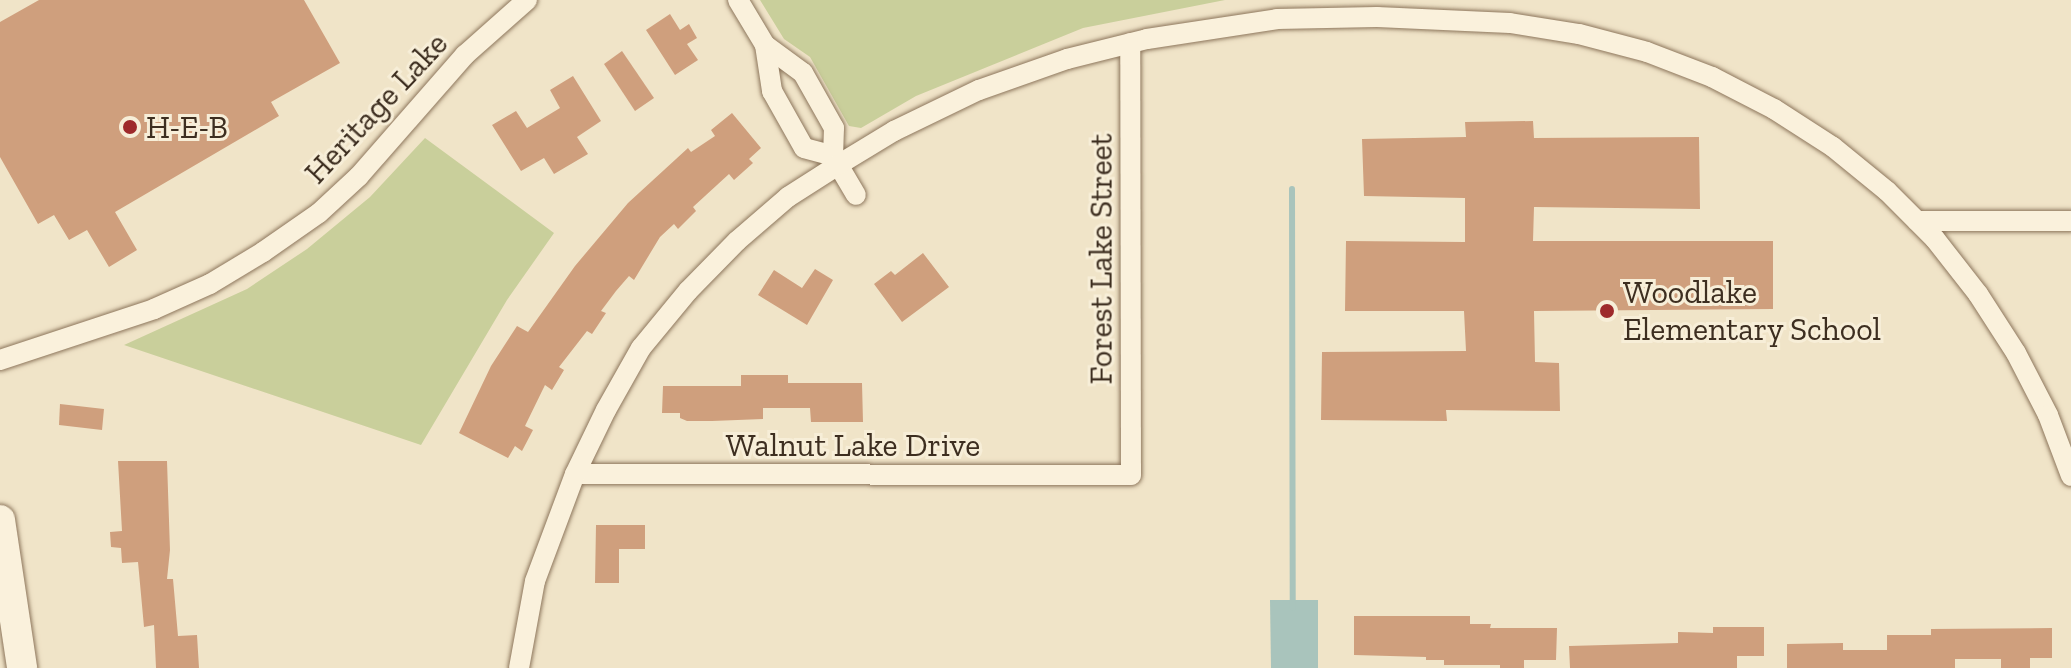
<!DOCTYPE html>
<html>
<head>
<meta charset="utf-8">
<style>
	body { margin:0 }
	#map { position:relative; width:2071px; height:668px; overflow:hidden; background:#f0e4c8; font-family:"Zilla Slab",serif }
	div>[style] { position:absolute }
	.green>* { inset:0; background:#c9cf9b }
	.water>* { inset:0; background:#a9c4bc }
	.stream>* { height:6px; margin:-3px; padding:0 3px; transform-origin:3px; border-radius:3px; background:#a9c4bc }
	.building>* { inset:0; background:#cf9f7d }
	.roads { filter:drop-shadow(0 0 2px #8d765c) drop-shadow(0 0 2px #8d765c) }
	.street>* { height:20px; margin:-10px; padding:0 10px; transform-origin:10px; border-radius:10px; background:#faf1dc }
	.secondary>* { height:30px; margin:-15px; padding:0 15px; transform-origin:15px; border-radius:15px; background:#faf1dc }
	.dots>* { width:22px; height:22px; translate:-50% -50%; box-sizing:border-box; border:4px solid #f7eed8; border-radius:50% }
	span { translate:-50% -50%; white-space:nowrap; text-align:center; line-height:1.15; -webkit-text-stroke:6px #f7eed8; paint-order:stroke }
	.street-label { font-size:32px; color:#3d2e20 }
	.poi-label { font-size:32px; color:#3d2e20 }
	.left { translate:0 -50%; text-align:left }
</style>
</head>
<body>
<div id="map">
	<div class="green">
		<i style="clip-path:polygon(760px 0,1225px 0,1083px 28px,916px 96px,861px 128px,849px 126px,810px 57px,784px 39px)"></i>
		<i style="clip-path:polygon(425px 138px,554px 233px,507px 300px,421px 445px,124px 345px,247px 289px,307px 249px,370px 197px)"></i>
	</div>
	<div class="water">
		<i style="clip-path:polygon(1270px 600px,1318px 600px,1318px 668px,1271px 668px)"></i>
	</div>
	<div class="stream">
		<i style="left:1292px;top:189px;width:419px;rotate:89.9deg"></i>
	</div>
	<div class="building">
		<i style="clip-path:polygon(39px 0,304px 0,340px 63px,271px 102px,279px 116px,115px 212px,137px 250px,109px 267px,87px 230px,69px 240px,54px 215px,38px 224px,0 157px,0 22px)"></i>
		<i style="clip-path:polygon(670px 14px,680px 30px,689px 24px,697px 38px,687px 44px,698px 60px,675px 75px,646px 30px)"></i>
		<i style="clip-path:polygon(622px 51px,654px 98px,635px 111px,604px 64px)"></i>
		<i style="clip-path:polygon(573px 76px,601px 121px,577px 137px,588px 154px,554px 174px,544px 158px,521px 171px,492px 125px,516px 111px,527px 128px,560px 108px,550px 90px)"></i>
		<i style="clip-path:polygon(732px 113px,761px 148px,749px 159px,753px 163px,734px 180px,729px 174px,693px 207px,696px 211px,678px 229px,674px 224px,660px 237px,634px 280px,629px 276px,616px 291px,601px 311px,606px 313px,592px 334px,587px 331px,559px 367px,564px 370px,552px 390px,545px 385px,525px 426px,533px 430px,522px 451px,515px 446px,508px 458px,459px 433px,491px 366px,517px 326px,528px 332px,575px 266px,628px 203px,688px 148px,691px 152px,715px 136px,711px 130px)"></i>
		<i style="clip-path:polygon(1533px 121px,1534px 138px,1699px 137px,1700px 209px,1534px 207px,1533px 241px,1773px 241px,1773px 309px,1534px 311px,1535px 362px,1559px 363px,1560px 411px,1446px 410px,1447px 421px,1321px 420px,1322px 352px,1466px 351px,1464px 311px,1345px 311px,1346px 241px,1465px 242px,1465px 198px,1364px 196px,1362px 139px,1466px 137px,1465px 122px)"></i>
		<i style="clip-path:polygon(923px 253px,949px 287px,902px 322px,874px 284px,891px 271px,895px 275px)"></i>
		<i style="clip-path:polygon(815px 269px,833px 280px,807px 325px,758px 295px,774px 270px,802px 288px)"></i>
		<i style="clip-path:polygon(741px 375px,788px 375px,788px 383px,862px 383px,863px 422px,811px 422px,810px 408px,763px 408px,763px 419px,712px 421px,687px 421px,680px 418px,680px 413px,662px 413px,663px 386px,741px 386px)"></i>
		<i style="clip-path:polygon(60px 404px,104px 409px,102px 430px,59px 425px)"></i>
		<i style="clip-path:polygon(118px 461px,167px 461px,170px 550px,167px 579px,173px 579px,178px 636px,197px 635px,199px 668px,156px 668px,154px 625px,144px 627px,138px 562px,122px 563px,121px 548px,111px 547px,110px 532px,122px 531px)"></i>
		<i style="clip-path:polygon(596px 525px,645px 525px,645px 549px,619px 549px,619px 583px,595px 583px)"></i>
		<i style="clip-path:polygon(1354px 616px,1470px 616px,1470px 624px,1491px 624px,1490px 628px,1557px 628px,1556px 660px,1524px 660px,1524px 668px,1500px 668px,1500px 665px,1444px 665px,1444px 660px,1426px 660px,1426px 657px,1354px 655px)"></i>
		<i style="clip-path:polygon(1713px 627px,1764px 627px,1764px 656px,1737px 656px,1737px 668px,1570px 668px,1569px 646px,1678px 643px,1678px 632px,1713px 633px)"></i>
		<i style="clip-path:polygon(2052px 628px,2052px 658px,2030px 658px,2030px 668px,2001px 668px,2001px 659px,1955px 659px,1955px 668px,1787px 668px,1787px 644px,1843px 643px,1843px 650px,1887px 650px,1887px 635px,1931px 635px,1931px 629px)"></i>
	</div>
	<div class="roads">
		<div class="street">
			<i style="left:738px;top:0;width:52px;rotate:59deg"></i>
			<i style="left:765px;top:45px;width:47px;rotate:81.3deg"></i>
			<i style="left:772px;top:91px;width:65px;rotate:60.7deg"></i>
			<i style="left:804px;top:148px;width:30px;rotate:15deg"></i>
			<i style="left:765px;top:45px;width:47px;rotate:36.4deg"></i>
			<i style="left:803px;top:73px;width:63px;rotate:60.6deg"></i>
			<i style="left:834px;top:128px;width:28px;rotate:92deg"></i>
			<i style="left:833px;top:156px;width:45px;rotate:59.5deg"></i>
			<i style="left:1917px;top:221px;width:154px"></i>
			<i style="left:0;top:360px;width:162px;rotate:-18.3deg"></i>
			<i style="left:154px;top:309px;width:61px;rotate:-24.1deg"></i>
			<i style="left:210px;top:284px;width:62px;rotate:-31.1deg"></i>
			<i style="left:263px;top:252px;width:68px;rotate:-34.9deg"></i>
			<i style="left:319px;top:213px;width:54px;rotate:-42.8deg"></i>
			<i style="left:359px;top:176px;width:161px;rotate:-48.8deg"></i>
			<i style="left:465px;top:55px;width:83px;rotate:-41.6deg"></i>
			<i style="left:575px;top:474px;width:556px;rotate:0.1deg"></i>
			<i style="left:1131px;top:475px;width:432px;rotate:-90.1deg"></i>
			<i style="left:519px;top:668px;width:88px;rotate:-79.6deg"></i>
			<i style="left:535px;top:581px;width:114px;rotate:-69.5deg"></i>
			<i style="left:575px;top:474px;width:71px;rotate:-64.2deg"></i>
			<i style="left:606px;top:410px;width:71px;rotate:-60.6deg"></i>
			<i style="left:641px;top:348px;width:74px;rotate:-50.5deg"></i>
			<i style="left:688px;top:291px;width:70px;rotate:-45.6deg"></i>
			<i style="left:737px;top:241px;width:67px;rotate:-40.8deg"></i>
			<i style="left:788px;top:197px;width:59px;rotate:-32.6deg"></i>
			<i style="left:838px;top:165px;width:66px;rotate:-31.3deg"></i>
			<i style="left:894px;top:131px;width:94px;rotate:-25.8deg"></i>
			<i style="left:979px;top:90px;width:93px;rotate:-19.4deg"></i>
			<i style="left:1067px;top:59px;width:82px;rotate:-14deg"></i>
			<i style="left:1147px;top:39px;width:132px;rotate:-8.7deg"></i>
			<i style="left:1277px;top:19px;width:100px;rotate:-1.1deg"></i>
			<i style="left:1377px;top:17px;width:133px;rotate:2.6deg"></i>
			<i style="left:1510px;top:23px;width:70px;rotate:9.1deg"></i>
			<i style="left:1579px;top:34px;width:70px;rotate:14.8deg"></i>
			<i style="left:1647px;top:52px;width:70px;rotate:21deg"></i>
			<i style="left:1712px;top:77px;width:70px;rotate:27.3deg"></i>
			<i style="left:1774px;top:109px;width:70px;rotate:32.8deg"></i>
			<i style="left:1833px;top:147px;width:70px;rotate:39.2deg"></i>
			<i style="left:1887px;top:191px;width:68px;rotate:45deg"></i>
			<i style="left:1935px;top:239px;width:70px;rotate:52deg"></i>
			<i style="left:1978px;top:294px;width:70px;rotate:57.2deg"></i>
			<i style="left:2016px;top:353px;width:70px;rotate:62.7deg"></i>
			<i style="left:2048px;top:415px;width:65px;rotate:69.3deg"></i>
		</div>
		<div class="secondary">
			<i style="left:0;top:520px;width:150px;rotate:81.5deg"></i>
		</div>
	</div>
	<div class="dots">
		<i style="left:130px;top:127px;background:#9e2a2b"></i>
		<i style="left:1607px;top:311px;background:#9e2a2b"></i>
	</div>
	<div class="street-label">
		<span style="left:376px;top:108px;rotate:-47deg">Heritage Lake</span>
		<span style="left:1101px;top:259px;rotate:-90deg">Forest Lake Street</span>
		<span style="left:853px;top:445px">Walnut Lake Drive</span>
	</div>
	<div class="poi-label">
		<span class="left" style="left:146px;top:127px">H-E-B</span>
		<span class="left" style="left:1623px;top:311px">Woodlake<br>Elementary School</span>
	</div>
</div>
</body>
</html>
